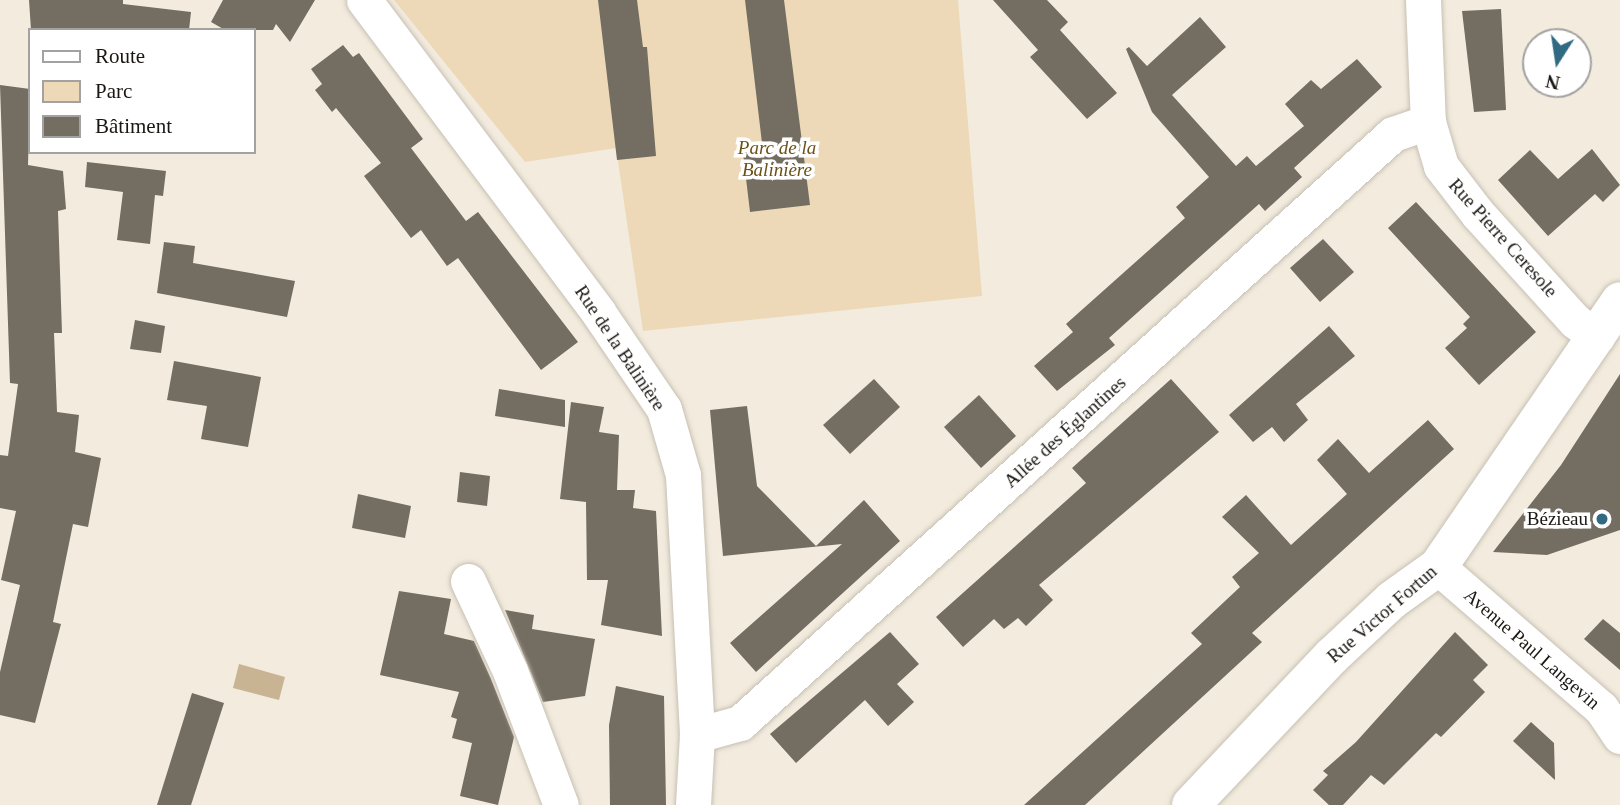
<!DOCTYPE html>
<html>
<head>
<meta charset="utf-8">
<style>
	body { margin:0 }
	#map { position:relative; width:1620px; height:805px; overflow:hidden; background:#f2ebde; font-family:"Times New Roman",serif }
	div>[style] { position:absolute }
	.green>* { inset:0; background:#edd9b8 }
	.water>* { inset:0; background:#c8b493 }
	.building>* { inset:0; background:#736d62 }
	.roads { filter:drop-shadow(0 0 2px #c7c0b3) drop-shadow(0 0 2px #c7c0b3) }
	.minor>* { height:35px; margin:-17.5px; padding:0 17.5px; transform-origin:17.5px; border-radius:17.5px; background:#fff }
	.tertiary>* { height:38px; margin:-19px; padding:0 19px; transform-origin:19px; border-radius:19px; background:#fff }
	.dots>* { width:19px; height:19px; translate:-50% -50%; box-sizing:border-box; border:4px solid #fff; border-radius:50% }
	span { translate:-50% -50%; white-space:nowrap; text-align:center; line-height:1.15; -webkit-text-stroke:7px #fff; paint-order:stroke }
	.park-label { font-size:19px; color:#6c5018; font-style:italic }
	.street-label { font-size:19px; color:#1a1713 }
	.poi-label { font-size:19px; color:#1a1713 }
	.right { translate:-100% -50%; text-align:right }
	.legend { position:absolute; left:28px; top:28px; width:228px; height:126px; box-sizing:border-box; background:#fff; border:2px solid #a3a2a1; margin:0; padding:9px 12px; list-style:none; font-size:21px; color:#1a1713 }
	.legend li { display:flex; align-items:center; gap:14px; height:35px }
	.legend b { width:35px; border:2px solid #a3a2a1 }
	.north { position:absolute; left:1522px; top:28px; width:70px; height:70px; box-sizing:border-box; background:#fff; border:2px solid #a3a2a1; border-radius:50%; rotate:192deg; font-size:19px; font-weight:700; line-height:28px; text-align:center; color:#1a1713 }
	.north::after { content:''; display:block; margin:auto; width:24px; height:32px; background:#316a83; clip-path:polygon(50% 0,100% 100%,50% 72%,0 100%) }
</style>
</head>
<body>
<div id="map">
	<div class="green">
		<i style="clip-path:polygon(394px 0,958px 0,982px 296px,643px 331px,616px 148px,525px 162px)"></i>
	</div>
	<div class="water">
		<i style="clip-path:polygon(239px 664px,285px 677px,279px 700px,233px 688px)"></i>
	</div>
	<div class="building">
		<i style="clip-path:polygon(29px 0,123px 0,123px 4px,191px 12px,189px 30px,31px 30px)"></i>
		<i style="clip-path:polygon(223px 0,315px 0,290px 42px,276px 24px,273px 30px,225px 30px,211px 22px)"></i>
		<i style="clip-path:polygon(598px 0,637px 0,643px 47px,647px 47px,656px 156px,617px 160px)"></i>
		<i style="clip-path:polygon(745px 0,784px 0,810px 205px,750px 212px,742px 145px,762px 143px)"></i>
		<i style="clip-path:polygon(993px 0,1047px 0,1068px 22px,1060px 30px,1117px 93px,1087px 119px,1030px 57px,1038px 50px)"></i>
		<i style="clip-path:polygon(1501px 9px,1506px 110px,1474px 112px,1462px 11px)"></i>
		<i style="clip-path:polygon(1200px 17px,1226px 47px,1172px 95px,1236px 166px,1247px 156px,1256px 166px,1304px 126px,1285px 104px,1311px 80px,1321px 89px,1357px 59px,1382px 87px,1294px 168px,1302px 177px,1265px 211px,1259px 204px,1109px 338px,1115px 345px,1057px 391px,1034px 366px,1073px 332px,1066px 324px,1185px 218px,1176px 207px,1209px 177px,1152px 112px,1126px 49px,1129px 47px,1147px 66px)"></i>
		<i style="clip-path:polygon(343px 45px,353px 57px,359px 53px,423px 139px,411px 148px,466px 221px,478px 212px,578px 342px,541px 370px,458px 258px,447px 266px,421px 230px,411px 238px,364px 176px,381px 163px,336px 108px,332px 112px,315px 90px,322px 84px,311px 69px)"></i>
		<i style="clip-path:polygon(0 85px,30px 89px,28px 165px,63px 171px,66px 209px,58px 211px,62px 333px,54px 333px,57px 412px,79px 415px,75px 452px,101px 458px,88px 527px,73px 524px,53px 622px,61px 624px,35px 723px,0 715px,0 672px,20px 585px,1px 580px,16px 511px,0 508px,0 455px,8px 456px,18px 384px,10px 383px)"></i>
		<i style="clip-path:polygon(1592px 149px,1620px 185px,1603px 202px,1595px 194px,1548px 236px,1498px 180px,1530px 150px,1558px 179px)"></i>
		<i style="clip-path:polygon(87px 162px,166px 171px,163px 196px,155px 195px,150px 244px,117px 240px,123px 192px,85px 187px)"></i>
		<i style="clip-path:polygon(1416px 202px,1536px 332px,1479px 385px,1445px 348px,1467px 328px,1463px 324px,1470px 317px,1388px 228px)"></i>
		<i style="clip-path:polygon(1323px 239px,1354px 272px,1320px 302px,1290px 268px)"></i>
		<i style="clip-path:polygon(164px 242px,195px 246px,193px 263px,295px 281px,287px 317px,157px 293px)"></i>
		<i style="clip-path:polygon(135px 320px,165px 326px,161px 353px,130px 349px)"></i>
		<i style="clip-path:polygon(1329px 326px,1355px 356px,1296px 404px,1308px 420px,1284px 442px,1272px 427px,1253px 442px,1229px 415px)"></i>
		<i style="clip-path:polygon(174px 361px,261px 377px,248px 447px,201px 439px,207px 406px,167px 400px)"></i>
		<i style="clip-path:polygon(1620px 374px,1620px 530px,1547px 555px,1493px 552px,1561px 465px)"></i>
		<i style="clip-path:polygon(874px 379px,900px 407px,850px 454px,823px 425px)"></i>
		<i style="clip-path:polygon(1171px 379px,1219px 432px,1039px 585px,1053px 600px,1026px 626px,1018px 618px,1004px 629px,994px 619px,963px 647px,936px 617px,1086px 483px,1072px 468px)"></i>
		<i style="clip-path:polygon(499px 389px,565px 400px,565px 427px,495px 416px)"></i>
		<i style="clip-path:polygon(979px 395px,1016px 436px,981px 468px,944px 427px)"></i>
		<i style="clip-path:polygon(571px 402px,604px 407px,599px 432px,619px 435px,617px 490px,635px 490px,633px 508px,656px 511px,662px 636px,601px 625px,608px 580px,587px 580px,586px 502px,560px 499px)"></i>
		<i style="clip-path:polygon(747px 406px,757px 486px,816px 546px,864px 500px,900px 541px,756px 672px,730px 643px,842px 544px,723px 556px,710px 410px)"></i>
		<i style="clip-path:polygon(1428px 420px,1454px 449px,1252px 633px,1262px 642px,1085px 805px,1024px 805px,1202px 644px,1191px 633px,1240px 587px,1232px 577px,1259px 553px,1222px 517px,1246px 495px,1291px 545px,1347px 494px,1317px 460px,1338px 439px,1369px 473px)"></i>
		<i style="clip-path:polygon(460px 472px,490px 476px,487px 506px,457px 502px)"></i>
		<i style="clip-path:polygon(358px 494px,411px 506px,405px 538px,352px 528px)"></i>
		<i style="clip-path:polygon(399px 591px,451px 599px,444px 634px,474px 641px,491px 679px,514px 737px,498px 805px,460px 796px,472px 743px,452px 738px,457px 719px,451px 717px,459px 692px,380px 675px)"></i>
		<i style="clip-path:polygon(505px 610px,534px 615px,532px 629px,595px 639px,585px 696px,543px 702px)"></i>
		<i style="clip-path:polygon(1603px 619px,1620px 633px,1620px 670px,1584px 639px)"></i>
		<i style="clip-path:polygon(890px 632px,919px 664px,897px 684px,914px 702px,888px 726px,865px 700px,796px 763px,770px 734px)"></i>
		<i style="clip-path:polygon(1455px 632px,1488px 665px,1473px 680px,1485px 692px,1441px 737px,1436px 733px,1384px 785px,1371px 775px,1343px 805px,1329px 805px,1313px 790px,1328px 775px,1323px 771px,1356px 742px)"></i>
		<i style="clip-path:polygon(616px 686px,664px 696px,666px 805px,610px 805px,609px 725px)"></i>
		<i style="clip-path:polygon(192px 693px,224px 703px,191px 805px,157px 805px)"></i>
		<i style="clip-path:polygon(1531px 722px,1554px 743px,1555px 780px,1513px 741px)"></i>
	</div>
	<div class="roads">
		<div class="minor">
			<i style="left:364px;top:0;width:390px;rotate:53.1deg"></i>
			<i style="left:598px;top:312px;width:117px;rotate:55.8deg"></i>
			<i style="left:664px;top:409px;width:69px;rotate:73.9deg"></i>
			<i style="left:683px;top:475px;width:260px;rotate:86.9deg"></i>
			<i style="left:697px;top:735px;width:70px;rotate:93.3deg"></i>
			<i style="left:1423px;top:0;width:122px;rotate:87.7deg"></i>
			<i style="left:1428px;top:122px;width:46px;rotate:73.5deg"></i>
			<i style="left:1441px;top:166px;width:61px;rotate:52.4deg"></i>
			<i style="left:1478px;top:214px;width:144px;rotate:47.8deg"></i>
			<i style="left:1575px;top:321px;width:27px;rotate:36deg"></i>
			<i style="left:1438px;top:567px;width:216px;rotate:40.9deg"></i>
			<i style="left:1601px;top:708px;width:34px;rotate:56deg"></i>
			<i style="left:468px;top:581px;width:99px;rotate:65deg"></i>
			<i style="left:510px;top:671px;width:143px;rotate:69.2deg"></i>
			<i style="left:697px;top:735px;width:45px;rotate:-15.6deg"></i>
			<i style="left:740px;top:723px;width:879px;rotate:-42.05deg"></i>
			<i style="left:1393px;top:134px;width:37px;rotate:-19deg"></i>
		</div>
		<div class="tertiary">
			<i style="left:1191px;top:805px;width:204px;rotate:-46.6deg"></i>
			<i style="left:1331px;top:657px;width:83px;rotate:-43.1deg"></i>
			<i style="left:1392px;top:600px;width:57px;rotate:-35.7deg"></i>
			<i style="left:1438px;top:567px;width:322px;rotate:-55.6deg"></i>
		</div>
	</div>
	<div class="dots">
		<i style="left:1602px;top:519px;background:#316a83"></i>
	</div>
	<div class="park-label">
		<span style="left:777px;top:159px">Parc de la<br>Balinière</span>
	</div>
	<div class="street-label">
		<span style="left:1503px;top:238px;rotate:48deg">Rue Pierre Ceresole</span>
		<span style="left:620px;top:348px;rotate:56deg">Rue de la Balinière</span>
		<span style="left:1065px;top:432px;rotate:-42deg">Allée des Églantines</span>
		<span style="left:1382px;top:614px;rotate:-41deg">Rue Victor Fortun</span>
		<span style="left:1532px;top:649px;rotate:41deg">Avenue Paul Langevin</span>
	</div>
	<div class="poi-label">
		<span class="right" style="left:1588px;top:519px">Bézieau</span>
	</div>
	<ul class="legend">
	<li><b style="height:9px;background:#fff"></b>Route</li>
	<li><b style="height:19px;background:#edd9b8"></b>Parc</li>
	<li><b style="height:19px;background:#736d62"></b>Bâtiment</li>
	</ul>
	<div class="north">N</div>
</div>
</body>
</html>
